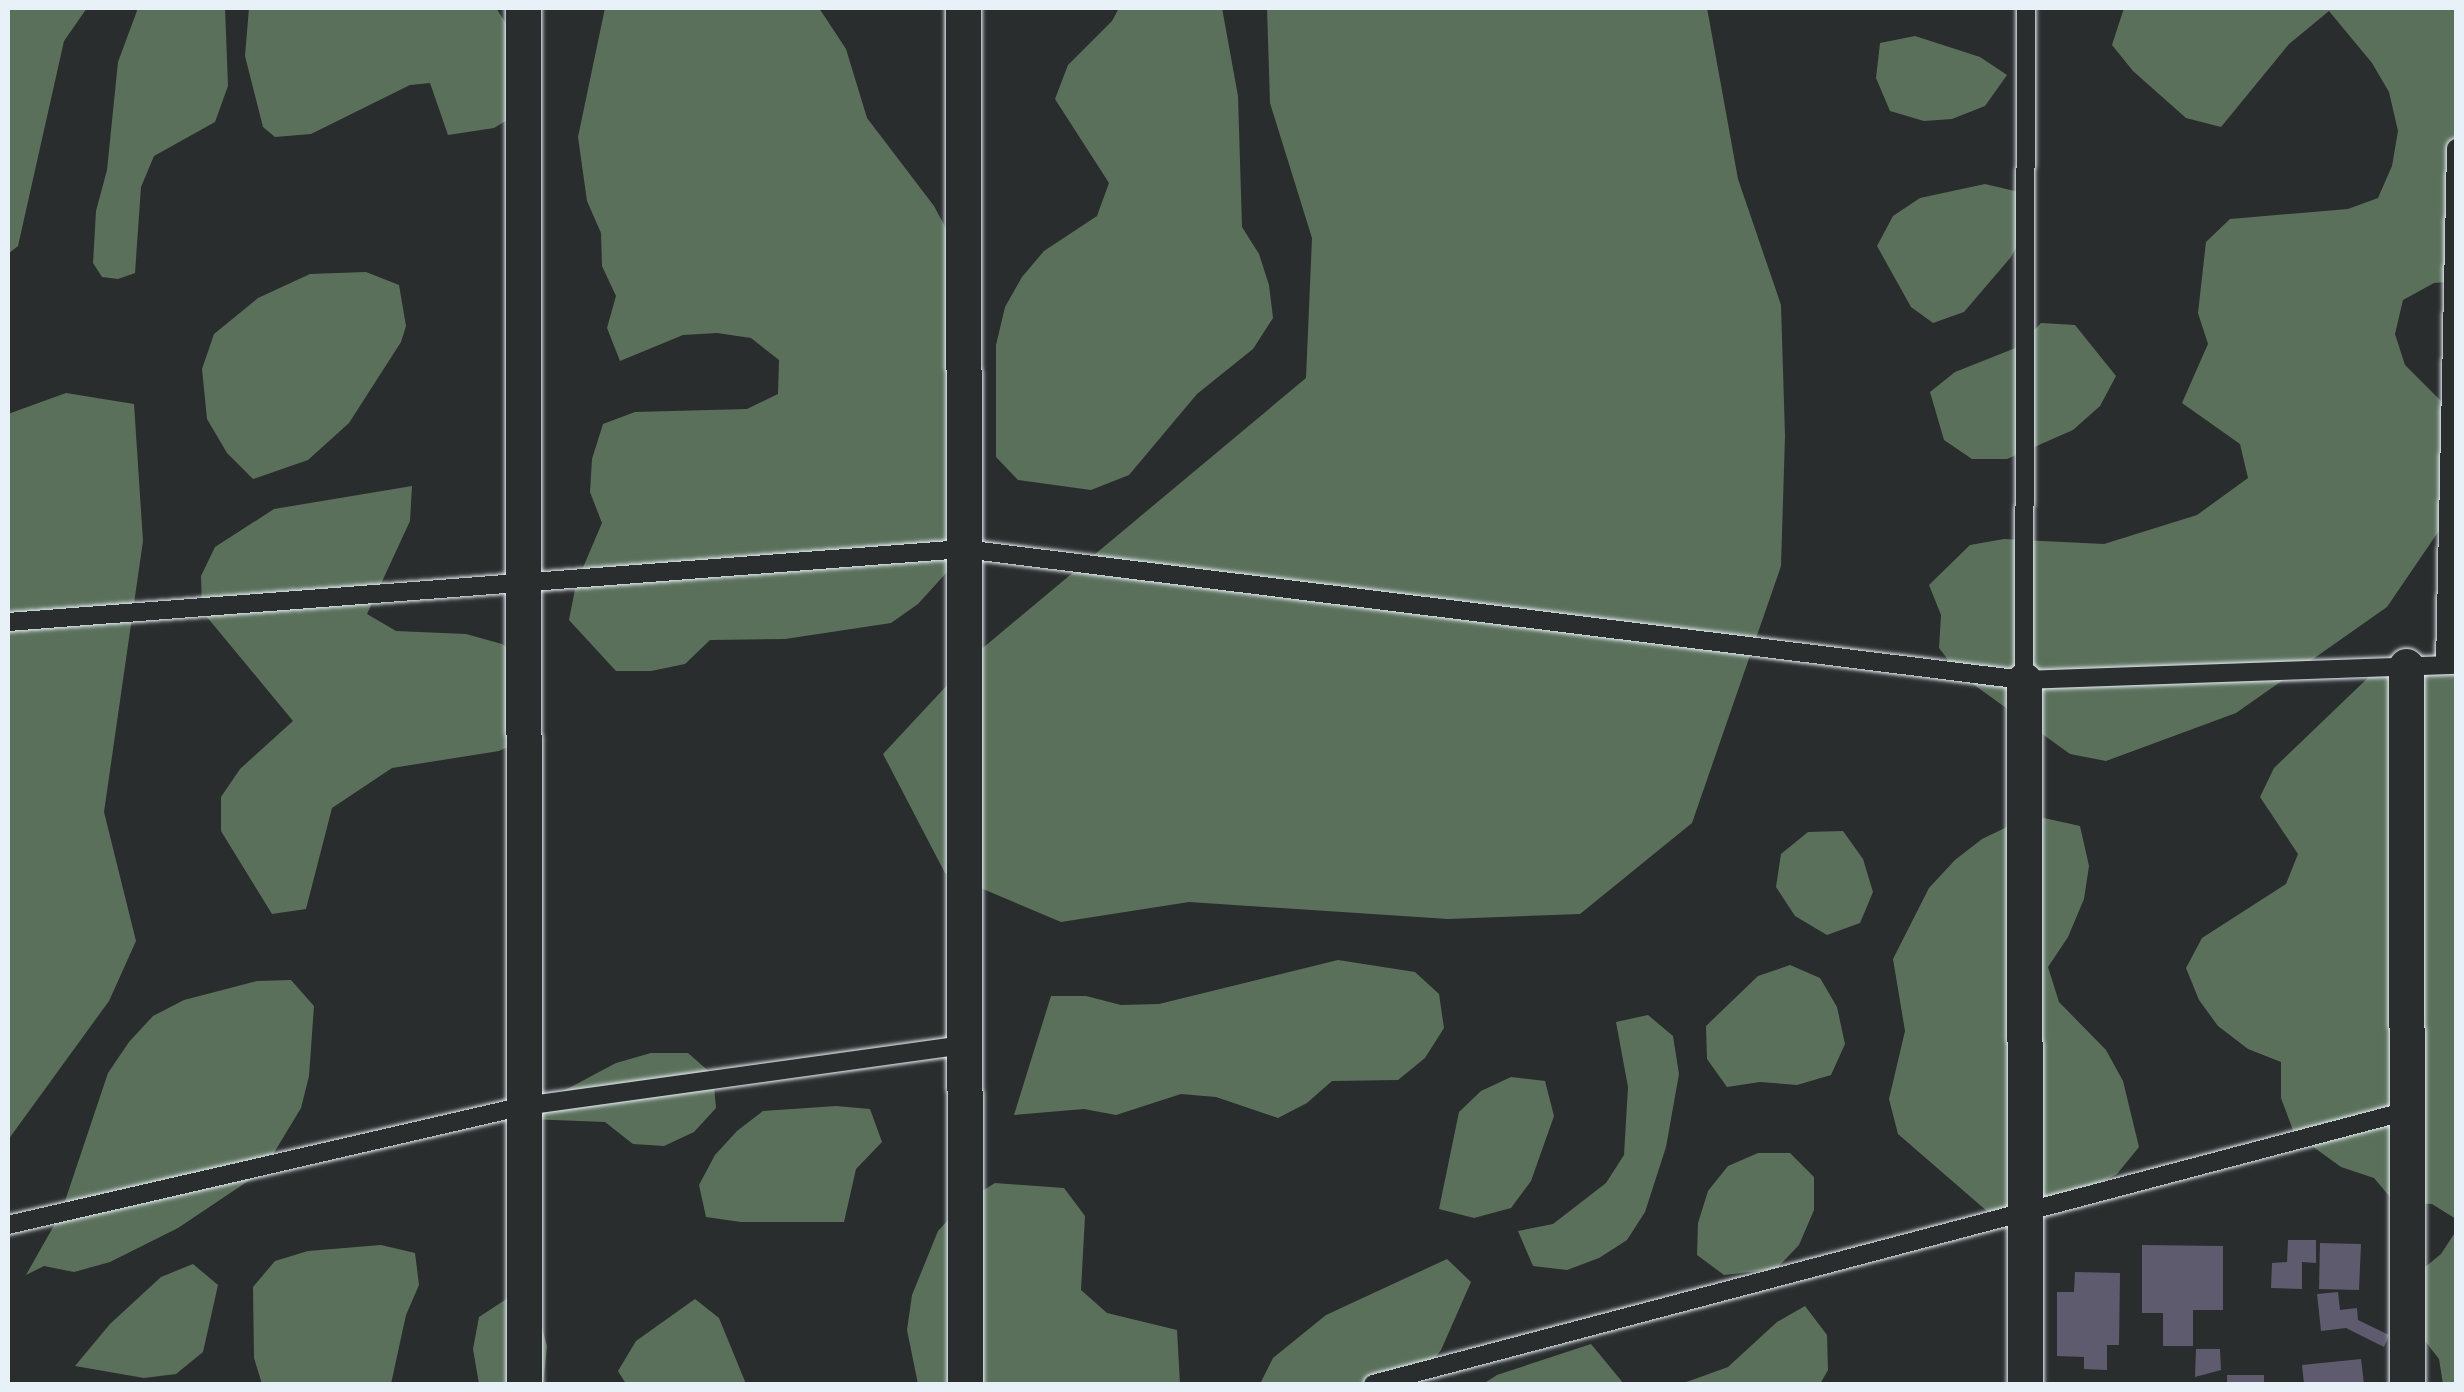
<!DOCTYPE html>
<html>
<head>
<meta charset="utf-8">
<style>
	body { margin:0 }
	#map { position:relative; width:2464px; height:1392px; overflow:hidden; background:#2a2d2e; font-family:Sriracha,sans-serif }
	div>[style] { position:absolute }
	.green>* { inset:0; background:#5b705b }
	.building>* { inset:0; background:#5d5b6d }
	.roads { filter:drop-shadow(0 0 2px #e8f1f8) drop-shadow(0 0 2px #e8f1f8) }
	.service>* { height:18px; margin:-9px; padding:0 9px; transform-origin:9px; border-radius:9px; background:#2a2d2e }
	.minor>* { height:35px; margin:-17.5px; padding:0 17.5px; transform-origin:17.5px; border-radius:17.5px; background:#2a2d2e }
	span { translate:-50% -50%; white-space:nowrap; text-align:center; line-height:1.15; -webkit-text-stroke:8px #2a2d2e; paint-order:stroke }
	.frame { position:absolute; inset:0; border:10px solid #e8f1f8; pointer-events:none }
</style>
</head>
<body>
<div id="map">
	<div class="green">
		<i style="clip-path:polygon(8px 8px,87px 8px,64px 41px,18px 246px,8px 254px)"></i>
		<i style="clip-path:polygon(138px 8px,225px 8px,228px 86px,215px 122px,154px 156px,141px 187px,135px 273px,118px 279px,102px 277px,93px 263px,96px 211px,107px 170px,118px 62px)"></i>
		<i style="clip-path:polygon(249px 8px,496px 8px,525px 52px,509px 119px,494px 128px,448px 135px,430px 83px,410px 85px,311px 134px,275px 137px,263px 127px,245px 56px)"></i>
		<i style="clip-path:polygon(605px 8px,819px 8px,846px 49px,867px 118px,934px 206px,950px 236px,966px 551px,918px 604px,891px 623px,785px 639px,710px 640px,685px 664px,651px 671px,616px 671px,569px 620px,576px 584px,602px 523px,590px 492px,592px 459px,603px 424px,635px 412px,747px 409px,778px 394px,779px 360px,751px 338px,717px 333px,683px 335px,620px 361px,607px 328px,616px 296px,602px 266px,601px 233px,587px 201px,578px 137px)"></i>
		<i style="clip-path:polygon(1119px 8px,1222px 8px,1238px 96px,1242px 227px,1259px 254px,1269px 285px,1273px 318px,1253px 349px,1197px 394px,1129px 475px,1091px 490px,1018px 480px,996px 457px,996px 345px,1005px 307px,1022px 277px,1044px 251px,1097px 216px,1109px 183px,1055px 99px,1068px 65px,1112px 21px)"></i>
		<i style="clip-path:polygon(1267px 8px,1707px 8px,1738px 179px,1781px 305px,1785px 436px,1781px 566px,1692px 823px,1580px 914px,1448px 919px,1189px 902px,1061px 922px,945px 873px,883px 754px,978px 652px,1306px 378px,1312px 238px,1270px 103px)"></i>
		<i style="clip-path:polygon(2124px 8px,2456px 8px,2456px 281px,2434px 283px,2403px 300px,2395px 334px,2405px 365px,2452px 412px,2449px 516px,2387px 607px,2236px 713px,2106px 761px,2070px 754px,1959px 674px,1939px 648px,1941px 615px,1929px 585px,1970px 545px,2004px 539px,2104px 544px,2197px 515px,2248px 478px,2240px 444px,2182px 403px,2208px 344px,2198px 313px,2206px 242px,2230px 219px,2348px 209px,2378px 198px,2392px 166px,2398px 131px,2389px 92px,2372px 63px,2329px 11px,2289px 44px,2221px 127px,2186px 118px,2133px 71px,2112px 45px)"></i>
		<i style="clip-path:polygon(1915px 36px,1980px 57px,2007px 75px,1985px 106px,1952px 119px,1924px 121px,1890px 111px,1876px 78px,1880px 43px)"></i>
		<i style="clip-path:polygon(1985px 184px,2019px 192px,2027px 225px,2011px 257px,1964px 312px,1933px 323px,1911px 307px,1877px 246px,1893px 216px,1920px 198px)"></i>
		<i style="clip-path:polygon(366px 272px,399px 285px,406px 326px,401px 342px,349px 423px,308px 460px,253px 479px,227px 453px,207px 419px,202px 369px,214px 334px,258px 298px,310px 274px)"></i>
		<i style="clip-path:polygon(2041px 323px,2075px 325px,2116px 376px,2100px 406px,2073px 430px,2007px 459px,1972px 459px,1944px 440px,1930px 392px,1955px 372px,2018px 347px)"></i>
		<i style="clip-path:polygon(66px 393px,134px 404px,143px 541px,104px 812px,136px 941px,109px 1001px,8px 1140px,8px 414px)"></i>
		<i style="clip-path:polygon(412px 486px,410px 521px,367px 614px,396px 631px,466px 634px,502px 644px,529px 662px,535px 735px,499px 751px,392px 768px,332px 808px,306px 909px,272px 914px,221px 831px,221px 797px,240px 769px,293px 721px,202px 611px,201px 576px,215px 547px,274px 509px)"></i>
		<i style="clip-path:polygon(2456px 661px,2456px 1219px,2432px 1204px,2395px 1203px,2374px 1178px,2341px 1167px,2294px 1133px,2281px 1098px,2281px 1062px,2248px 1049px,2218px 1026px,2199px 1000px,2186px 968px,2202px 938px,2286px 884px,2298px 854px,2260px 797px,2274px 768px,2373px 673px)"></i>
		<i style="clip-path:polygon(2044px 818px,2080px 826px,2089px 866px,2084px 899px,2068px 937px,2048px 967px,2059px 1002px,2106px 1050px,2123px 1081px,2139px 1147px,2117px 1174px,2055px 1205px,2022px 1213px,1988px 1212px,1898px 1134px,1889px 1099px,1905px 1031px,1893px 959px,1929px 888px,1955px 860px,1982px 839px,2013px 824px)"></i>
		<i style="clip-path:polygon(1843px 831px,1863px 859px,1873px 892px,1860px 923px,1827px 935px,1795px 916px,1776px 887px,1781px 854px,1808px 832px)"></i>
		<i style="clip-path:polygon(1338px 960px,1415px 972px,1439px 994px,1444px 1028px,1425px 1058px,1398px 1080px,1332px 1081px,1307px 1103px,1278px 1118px,1216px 1097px,1181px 1094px,1116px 1115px,1084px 1109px,1014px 1115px,1051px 996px,1086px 996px,1121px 1005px,1159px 1004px)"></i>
		<i style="clip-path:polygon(1790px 965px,1820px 978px,1837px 1007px,1845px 1044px,1831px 1075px,1797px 1085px,1760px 1082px,1727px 1087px,1707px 1059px,1706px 1026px,1758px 976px)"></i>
		<i style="clip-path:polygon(291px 980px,314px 1006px,309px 1076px,301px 1108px,263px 1171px,178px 1228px,110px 1262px,74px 1272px,44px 1266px,26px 1275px,61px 1213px,108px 1073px,129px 1042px,153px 1016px,184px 1000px,257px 981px)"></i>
		<i style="clip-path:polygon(1648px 1015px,1673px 1036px,1679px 1074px,1666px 1147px,1645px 1212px,1627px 1240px,1599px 1258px,1567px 1270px,1533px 1266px,1518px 1231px,1553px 1224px,1606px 1183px,1624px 1155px,1628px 1087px,1616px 1022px)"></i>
		<i style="clip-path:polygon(651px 1053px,688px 1053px,713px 1075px,716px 1108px,694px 1132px,664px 1146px,633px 1144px,605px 1122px,528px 1119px,554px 1096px,616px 1063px)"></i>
		<i style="clip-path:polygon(1511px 1077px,1545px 1081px,1554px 1116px,1531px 1181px,1511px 1208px,1474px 1218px,1439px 1209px,1459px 1112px,1481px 1091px)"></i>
		<i style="clip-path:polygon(836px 1106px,870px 1109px,882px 1142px,856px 1169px,844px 1222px,741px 1222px,706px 1217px,699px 1185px,715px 1155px,737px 1131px,763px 1111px)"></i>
		<i style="clip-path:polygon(1758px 1153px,1790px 1153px,1814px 1177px,1814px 1210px,1799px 1245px,1776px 1269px,1724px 1275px,1697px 1255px,1698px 1223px,1708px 1191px,1728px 1166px)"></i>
		<i style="clip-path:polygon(995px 1183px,1064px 1188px,1085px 1216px,1081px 1290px,1107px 1313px,1177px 1330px,1180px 1384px,918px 1384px,907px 1330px,912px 1295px,938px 1231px,966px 1201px)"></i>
		<i style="clip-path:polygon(2456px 1231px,2456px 1384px,2443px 1384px,2439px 1359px,2398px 1306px,2413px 1277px,2441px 1254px)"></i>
		<i style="clip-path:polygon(381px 1245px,415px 1253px,419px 1285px,406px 1315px,391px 1384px,262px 1384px,254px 1358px,253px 1287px,275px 1261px,308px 1251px)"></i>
		<i style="clip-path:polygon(1447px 1259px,1471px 1282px,1441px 1350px,1415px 1384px,1260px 1384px,1273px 1358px,1326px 1315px)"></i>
		<i style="clip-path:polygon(193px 1264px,218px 1285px,203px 1352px,176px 1374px,144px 1378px,75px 1366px,110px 1324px,161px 1277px)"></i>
		<i style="clip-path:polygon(508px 1298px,538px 1313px,547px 1346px,543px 1384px,479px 1384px,473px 1349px,479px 1317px)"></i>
		<i style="clip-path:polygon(695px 1299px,719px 1318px,746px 1384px,626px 1384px,618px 1371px,636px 1341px)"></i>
		<i style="clip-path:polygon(1805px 1306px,1827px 1335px,1828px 1370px,1820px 1384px,1681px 1384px,1728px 1367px,1777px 1322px)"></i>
		<i style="clip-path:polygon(1591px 1344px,1624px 1384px,1483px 1384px,1497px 1375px)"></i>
	</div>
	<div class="building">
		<i style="clip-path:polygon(2288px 1240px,2316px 1240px,2316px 1263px,2302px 1262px,2302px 1289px,2271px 1288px,2272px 1263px,2287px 1262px)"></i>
		<i style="clip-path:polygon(2320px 1243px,2361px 1244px,2359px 1290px,2319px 1289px)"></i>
		<i style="clip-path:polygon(2142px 1245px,2223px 1246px,2223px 1310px,2193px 1310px,2193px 1346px,2163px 1346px,2163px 1313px,2142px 1313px)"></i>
		<i style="clip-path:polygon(2075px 1272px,2120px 1273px,2119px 1345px,2107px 1345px,2107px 1370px,2084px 1369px,2084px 1357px,2057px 1356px,2057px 1292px,2074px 1292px)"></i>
		<i style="clip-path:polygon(2338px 1292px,2340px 1310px,2357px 1308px,2358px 1320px,2389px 1335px,2384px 1347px,2346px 1328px,2321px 1331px,2317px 1294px)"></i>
		<i style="clip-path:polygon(2196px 1349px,2220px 1349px,2221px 1370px,2195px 1377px)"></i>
		<i style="clip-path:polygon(2361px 1359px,2364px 1384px,2304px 1384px,2302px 1365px)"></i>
		<i style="clip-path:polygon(2227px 1375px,2264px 1375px,2264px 1384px,2227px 1384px)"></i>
	</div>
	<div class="roads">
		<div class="service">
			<i style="left:8px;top:622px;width:959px;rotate:-4.37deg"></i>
			<i style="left:964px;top:549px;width:1068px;rotate:7.05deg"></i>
			<i style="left:2024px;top:680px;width:432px;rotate:-2deg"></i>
			<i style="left:2445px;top:665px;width:517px;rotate:-88.78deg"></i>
			<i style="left:2024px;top:680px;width:672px;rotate:-89.83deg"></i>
			<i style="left:8px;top:1225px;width:530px;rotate:-12.99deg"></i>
			<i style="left:524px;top:1106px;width:444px;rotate:-7.9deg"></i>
			<i style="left:1373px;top:1384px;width:1069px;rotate:-14.79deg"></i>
		</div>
		<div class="minor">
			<i style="left:523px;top:8px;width:1376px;rotate:89.96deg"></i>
			<i style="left:963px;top:8px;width:1376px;rotate:89.92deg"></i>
			<i style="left:2406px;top:666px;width:718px;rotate:89.92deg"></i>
			<i style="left:2024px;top:680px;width:704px;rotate:89.92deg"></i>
		</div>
	</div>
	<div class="frame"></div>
</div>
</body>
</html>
